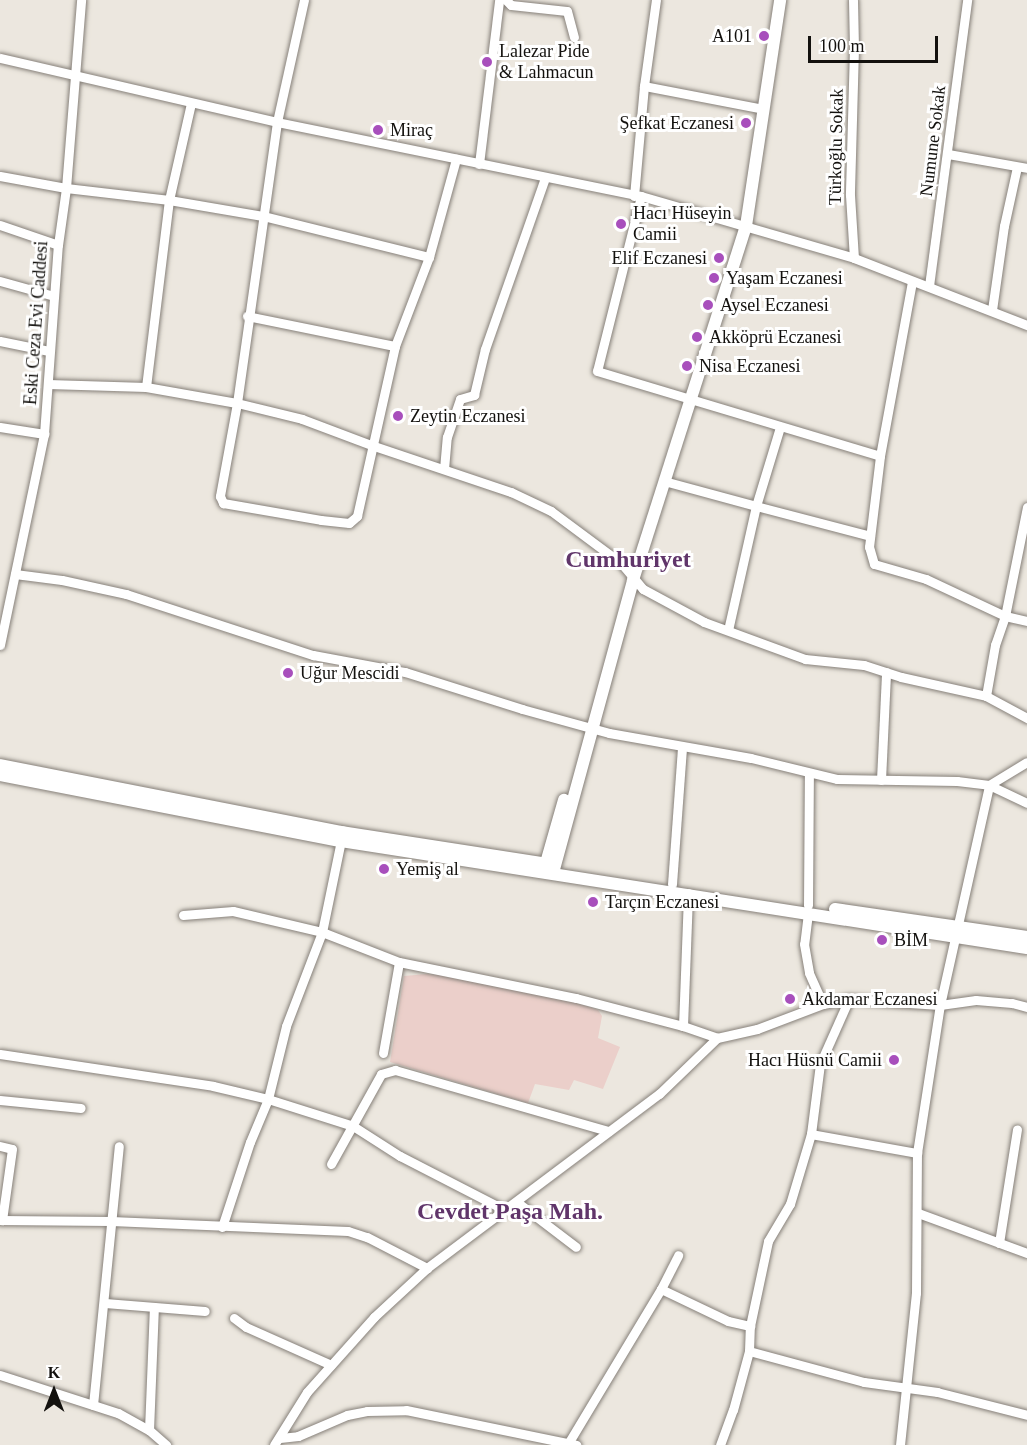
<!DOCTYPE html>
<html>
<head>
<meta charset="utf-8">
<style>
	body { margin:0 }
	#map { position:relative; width:1027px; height:1445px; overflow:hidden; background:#ece7df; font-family:Georgia,serif }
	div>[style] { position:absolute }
	.green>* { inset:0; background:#ebcfca }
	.roads { filter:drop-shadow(0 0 2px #868079) drop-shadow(0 0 2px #868079) }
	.street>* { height:9px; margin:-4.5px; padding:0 4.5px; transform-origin:4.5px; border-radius:4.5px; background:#fff }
	.secondary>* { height:12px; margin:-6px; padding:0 6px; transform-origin:6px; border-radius:6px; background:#fff }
	.dots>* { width:16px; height:16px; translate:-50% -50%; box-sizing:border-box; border:3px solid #fff; border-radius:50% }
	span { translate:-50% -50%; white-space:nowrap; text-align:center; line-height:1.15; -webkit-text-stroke:6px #fff; paint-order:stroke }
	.poi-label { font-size:18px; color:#13110e }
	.right { translate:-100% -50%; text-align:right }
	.left { translate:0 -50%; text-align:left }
	.street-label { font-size:18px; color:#13110e }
	.district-label { font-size:24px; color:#60356a; font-weight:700 }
	.north { position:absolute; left:24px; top:1361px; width:60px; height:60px; -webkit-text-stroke:4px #fff; paint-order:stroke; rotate:0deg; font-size:16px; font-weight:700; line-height:24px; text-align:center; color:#13110e }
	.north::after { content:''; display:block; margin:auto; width:21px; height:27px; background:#13110e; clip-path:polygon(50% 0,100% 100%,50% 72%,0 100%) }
	.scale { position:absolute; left:808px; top:36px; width:130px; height:27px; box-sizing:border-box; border:3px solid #13110e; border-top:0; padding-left:8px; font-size:18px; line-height:21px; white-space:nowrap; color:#13110e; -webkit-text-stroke:4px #fff; paint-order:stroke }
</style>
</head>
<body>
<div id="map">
	<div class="green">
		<i style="clip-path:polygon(426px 974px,452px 976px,562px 998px,598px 1010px,602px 1016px,598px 1038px,620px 1047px,603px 1089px,574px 1080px,569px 1090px,535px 1084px,528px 1103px,390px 1062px,404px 976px)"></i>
	</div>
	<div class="roads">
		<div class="street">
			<i style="left:304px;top:0;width:125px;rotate:102.5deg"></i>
			<i style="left:277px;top:122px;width:284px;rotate:98.1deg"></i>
			<i style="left:237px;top:403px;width:95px;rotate:100.4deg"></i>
			<i style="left:220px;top:496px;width:8px;rotate:67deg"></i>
			<i style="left:223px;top:503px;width:99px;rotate:9.8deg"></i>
			<i style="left:321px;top:520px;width:28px;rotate:6deg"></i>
			<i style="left:349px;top:523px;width:11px;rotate:-41deg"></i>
			<i style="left:357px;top:516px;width:174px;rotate:-77.4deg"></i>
			<i style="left:395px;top:346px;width:95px;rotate:-69.1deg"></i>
			<i style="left:429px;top:257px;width:102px;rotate:-74.6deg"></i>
			<i style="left:506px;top:0;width:7px;rotate:45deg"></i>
			<i style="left:511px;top:5px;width:56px;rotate:6.1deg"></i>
			<i style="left:567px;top:11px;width:27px;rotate:75deg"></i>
			<i style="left:853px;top:0;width:48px;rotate:88.8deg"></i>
			<i style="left:854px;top:48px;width:147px;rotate:91.6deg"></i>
			<i style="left:850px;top:195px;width:63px;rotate:86.4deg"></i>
			<i style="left:0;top:58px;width:284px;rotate:13deg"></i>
			<i style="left:277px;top:122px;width:371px;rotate:11.5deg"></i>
			<i style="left:641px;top:196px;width:222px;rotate:16.2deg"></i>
			<i style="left:854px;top:258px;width:186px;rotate:21.2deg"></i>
			<i style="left:644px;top:86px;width:122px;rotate:10.9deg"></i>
			<i style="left:948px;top:154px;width:80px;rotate:10deg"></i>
			<i style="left:479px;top:164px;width:165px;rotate:-83deg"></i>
			<i style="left:0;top:176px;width:67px;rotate:10.3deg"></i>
			<i style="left:66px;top:188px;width:104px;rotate:6.6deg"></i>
			<i style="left:169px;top:200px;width:95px;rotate:9.7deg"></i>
			<i style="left:263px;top:216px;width:171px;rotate:13.9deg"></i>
			<i style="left:634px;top:196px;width:110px;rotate:-84.8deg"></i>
			<i style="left:644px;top:86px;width:87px;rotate:-82.1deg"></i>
			<i style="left:641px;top:196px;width:180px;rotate:104.1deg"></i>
			<i style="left:597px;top:371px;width:295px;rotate:16.7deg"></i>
			<i style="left:0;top:225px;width:61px;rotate:19deg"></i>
			<i style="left:0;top:281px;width:56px;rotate:15.5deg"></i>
			<i style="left:929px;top:286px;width:289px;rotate:-82.4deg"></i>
			<i style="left:992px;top:310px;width:85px;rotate:-81.9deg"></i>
			<i style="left:1004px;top:226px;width:60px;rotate:-77.6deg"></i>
			<i style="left:247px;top:316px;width:151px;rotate:11.5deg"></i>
			<i style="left:0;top:341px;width:50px;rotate:11.5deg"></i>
			<i style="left:48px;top:384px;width:98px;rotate:1.8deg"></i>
			<i style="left:146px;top:387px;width:92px;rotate:10deg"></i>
			<i style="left:237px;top:403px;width:67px;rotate:13.8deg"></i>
			<i style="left:302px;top:419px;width:77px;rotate:20.6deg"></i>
			<i style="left:374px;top:446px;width:145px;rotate:18.6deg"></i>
			<i style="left:511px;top:492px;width:44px;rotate:25.4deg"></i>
			<i style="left:551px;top:511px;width:89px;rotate:36.7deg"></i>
			<i style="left:622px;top:564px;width:33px;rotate:50deg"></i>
			<i style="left:643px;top:589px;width:69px;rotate:28.4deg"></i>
			<i style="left:704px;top:622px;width:108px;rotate:20.1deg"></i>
			<i style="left:805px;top:659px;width:59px;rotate:5.8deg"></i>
			<i style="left:864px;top:665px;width:39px;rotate:18deg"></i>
			<i style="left:901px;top:677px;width:87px;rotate:12.6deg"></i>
			<i style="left:986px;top:696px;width:52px;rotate:-80deg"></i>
			<i style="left:995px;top:645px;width:31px;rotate:-71deg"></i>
			<i style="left:1005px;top:616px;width:87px;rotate:-154.9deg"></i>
			<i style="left:926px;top:579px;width:54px;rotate:-163.9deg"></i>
			<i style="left:874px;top:564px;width:18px;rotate:-106deg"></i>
			<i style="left:869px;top:547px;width:92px;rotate:-83.1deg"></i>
			<i style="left:880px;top:456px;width:178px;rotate:-79.6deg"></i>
			<i style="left:146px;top:387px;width:188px;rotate:-83deg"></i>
			<i style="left:169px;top:200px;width:99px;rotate:-77.2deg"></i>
			<i style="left:0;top:427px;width:45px;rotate:9deg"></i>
			<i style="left:780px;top:427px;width:83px;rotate:106.9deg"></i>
			<i style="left:756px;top:506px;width:118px;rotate:14.7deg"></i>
			<i style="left:444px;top:469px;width:32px;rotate:-85deg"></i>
			<i style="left:447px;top:437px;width:40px;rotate:-71.1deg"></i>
			<i style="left:460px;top:399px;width:15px;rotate:-16deg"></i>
			<i style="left:474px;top:395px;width:47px;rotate:-76.6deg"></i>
			<i style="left:485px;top:349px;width:181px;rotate:-70.7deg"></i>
			<i style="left:664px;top:481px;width:95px;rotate:15.2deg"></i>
			<i style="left:756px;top:506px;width:127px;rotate:102.7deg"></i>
			<i style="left:1027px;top:507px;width:111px;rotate:101.4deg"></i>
			<i style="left:1005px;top:616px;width:23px;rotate:13deg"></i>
			<i style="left:15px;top:574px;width:47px;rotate:7.3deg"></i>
			<i style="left:62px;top:580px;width:66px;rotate:12.3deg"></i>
			<i style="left:126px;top:594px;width:197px;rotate:18.1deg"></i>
			<i style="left:313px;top:655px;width:94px;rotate:10.5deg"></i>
			<i style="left:405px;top:672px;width:123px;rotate:17.5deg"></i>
			<i style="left:522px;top:709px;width:90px;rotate:15.4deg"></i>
			<i style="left:609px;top:733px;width:144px;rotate:10deg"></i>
			<i style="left:751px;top:758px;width:89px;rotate:13.7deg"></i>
			<i style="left:837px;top:779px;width:120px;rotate:1deg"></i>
			<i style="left:957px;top:781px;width:32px;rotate:7deg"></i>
			<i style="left:989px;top:785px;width:42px;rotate:25.3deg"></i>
			<i style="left:0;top:645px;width:216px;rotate:-78.2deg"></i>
			<i style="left:44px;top:434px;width:190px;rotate:-85.8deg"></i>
			<i style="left:58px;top:245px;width:58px;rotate:-82deg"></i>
			<i style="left:66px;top:188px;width:189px;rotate:-85.4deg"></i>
			<i style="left:986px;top:696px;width:47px;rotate:28.2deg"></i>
			<i style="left:881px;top:780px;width:108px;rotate:-87.3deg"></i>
			<i style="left:672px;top:884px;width:137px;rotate:-85.8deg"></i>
			<i style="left:808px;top:905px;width:132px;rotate:-89.6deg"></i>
			<i style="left:808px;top:913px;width:31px;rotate:97deg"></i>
			<i style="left:804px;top:944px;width:29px;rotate:80deg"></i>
			<i style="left:809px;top:973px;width:34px;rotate:66deg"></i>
			<i style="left:183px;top:915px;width:50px;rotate:-4.6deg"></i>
			<i style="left:233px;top:911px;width:91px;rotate:13.3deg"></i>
			<i style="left:322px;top:932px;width:83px;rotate:21.3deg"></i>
			<i style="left:399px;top:962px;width:181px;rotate:11.5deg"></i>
			<i style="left:576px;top:998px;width:111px;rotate:14.7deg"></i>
			<i style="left:683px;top:1026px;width:36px;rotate:19deg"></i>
			<i style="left:683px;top:1026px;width:133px;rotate:-87.8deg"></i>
			<i style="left:383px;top:1053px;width:92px;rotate:-80deg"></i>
			<i style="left:0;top:1054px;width:215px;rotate:8.5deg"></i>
			<i style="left:213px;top:1086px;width:57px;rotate:13.3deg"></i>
			<i style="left:268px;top:1099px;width:89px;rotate:17.6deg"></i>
			<i style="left:353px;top:1126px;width:56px;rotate:32.6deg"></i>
			<i style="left:400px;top:1156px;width:118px;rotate:27.2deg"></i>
			<i style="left:0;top:1100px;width:81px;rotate:5.6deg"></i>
			<i style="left:811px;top:1134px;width:108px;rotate:10.2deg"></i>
			<i style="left:0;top:1146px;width:12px;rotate:14deg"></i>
			<i style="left:12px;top:1149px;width:72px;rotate:98deg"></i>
			<i style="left:331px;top:1164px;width:103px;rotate:-60.9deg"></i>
			<i style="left:381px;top:1074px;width:15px;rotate:-16deg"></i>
			<i style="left:395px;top:1070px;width:222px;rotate:16deg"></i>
			<i style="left:517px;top:1202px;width:74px;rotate:37.3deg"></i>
			<i style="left:918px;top:1213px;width:116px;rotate:20.2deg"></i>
			<i style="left:0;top:1220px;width:111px;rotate:0.5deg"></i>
			<i style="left:111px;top:1221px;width:237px;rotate:2.4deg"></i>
			<i style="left:348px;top:1231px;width:20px;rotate:18deg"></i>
			<i style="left:367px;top:1237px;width:68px;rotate:27.3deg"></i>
			<i style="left:222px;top:1227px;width:89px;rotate:-71.8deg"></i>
			<i style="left:250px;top:1142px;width:47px;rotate:-67.3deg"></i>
			<i style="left:268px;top:1099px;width:75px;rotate:-76.1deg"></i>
			<i style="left:286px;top:1026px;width:101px;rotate:-69deg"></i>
			<i style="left:322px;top:932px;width:99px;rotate:-78.3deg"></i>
			<i style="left:999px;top:1243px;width:115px;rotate:-81deg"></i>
			<i style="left:661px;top:1289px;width:74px;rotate:25.5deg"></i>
			<i style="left:728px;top:1321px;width:23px;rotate:13deg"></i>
			<i style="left:105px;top:1303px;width:100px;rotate:4.6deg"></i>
			<i style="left:234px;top:1318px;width:15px;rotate:37deg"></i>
			<i style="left:246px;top:1327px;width:93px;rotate:24.1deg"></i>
			<i style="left:749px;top:1351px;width:119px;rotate:15.1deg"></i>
			<i style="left:864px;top:1382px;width:74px;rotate:7.8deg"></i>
			<i style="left:937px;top:1392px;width:93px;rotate:14.3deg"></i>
			<i style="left:0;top:1375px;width:124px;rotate:17.9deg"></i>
			<i style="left:118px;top:1413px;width:35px;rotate:29deg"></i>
			<i style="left:149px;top:1430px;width:23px;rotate:41deg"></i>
			<i style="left:93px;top:1405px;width:260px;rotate:-84.3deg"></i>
			<i style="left:149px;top:1430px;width:123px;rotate:-87.7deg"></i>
			<i style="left:280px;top:1438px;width:18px;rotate:-6deg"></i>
			<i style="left:298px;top:1436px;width:53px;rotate:-23.2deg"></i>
			<i style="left:347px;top:1415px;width:20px;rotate:-11deg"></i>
			<i style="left:367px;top:1411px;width:39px;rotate:-1deg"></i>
			<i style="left:406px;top:1410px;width:174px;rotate:11.6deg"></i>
			<i style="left:569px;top:1442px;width:179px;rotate:-59deg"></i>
			<i style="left:661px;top:1289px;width:38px;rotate:-63deg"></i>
			<i style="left:274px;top:1445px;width:62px;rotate:-58.1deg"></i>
			<i style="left:307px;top:1392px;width:101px;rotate:-48.2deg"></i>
			<i style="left:374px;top:1317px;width:72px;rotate:-42.8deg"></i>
			<i style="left:427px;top:1268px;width:290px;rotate:-36.9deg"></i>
			<i style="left:659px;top:1094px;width:81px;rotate:-44deg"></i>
			<i style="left:717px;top:1038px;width:41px;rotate:-12.7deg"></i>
			<i style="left:757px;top:1029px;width:71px;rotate:-20.7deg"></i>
			<i style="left:823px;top:1004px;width:26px;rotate:-11deg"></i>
			<i style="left:849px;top:999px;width:91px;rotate:3.8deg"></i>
			<i style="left:940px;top:1005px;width:36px;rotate:-8deg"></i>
			<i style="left:976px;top:1000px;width:36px;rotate:5deg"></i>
			<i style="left:1012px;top:1003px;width:16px;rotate:15deg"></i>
			<i style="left:720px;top:1445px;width:37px;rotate:-70deg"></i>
			<i style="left:733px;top:1410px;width:61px;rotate:-74.8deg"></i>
			<i style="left:749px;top:1351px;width:25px;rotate:-88deg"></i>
			<i style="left:750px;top:1326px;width:87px;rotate:-78deg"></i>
			<i style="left:768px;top:1241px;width:43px;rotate:-59.3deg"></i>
			<i style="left:790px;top:1204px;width:73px;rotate:-73.3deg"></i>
			<i style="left:811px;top:1134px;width:71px;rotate:-82.7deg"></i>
			<i style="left:820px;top:1064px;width:71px;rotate:-66deg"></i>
			<i style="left:900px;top:1445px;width:153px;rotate:-84deg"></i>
			<i style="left:916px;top:1293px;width:140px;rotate:-89.6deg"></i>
			<i style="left:917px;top:1153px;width:150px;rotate:-81.2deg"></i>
			<i style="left:940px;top:1005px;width:225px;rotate:-77.4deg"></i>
			<i style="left:989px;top:785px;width:44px;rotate:-31.2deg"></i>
		</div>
		<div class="secondary">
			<i style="left:0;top:765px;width:349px;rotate:11.1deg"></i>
			<i style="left:342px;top:832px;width:202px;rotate:8.8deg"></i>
			<i style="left:0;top:775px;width:347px;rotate:11deg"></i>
			<i style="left:341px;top:841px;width:694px;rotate:8.87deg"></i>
			<i style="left:544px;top:870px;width:73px;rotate:-74.1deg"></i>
			<i style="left:553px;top:873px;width:304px;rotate:-74.7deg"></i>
			<i style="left:633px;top:580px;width:372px;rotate:-72.3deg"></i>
			<i style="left:746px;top:226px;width:229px;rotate:-81.4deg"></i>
			<i style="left:835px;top:909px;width:194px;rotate:8.3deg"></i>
		</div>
	</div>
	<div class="dots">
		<i style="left:764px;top:36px;background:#a84fbc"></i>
		<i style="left:487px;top:62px;background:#a84fbc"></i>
		<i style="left:746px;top:123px;background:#a84fbc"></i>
		<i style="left:378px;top:130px;background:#a84fbc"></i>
		<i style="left:621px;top:224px;background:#a84fbc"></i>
		<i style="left:719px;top:258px;background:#a84fbc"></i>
		<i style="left:714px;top:278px;background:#a84fbc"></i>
		<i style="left:708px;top:305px;background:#a84fbc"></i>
		<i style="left:697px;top:337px;background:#a84fbc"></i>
		<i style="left:687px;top:366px;background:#a84fbc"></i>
		<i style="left:398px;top:416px;background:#a84fbc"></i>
		<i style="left:288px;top:673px;background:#a84fbc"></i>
		<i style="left:384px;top:869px;background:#a84fbc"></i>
		<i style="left:593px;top:902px;background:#a84fbc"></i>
		<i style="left:882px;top:940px;background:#a84fbc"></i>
		<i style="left:790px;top:999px;background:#a84fbc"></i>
		<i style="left:894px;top:1060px;background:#a84fbc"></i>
	</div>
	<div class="poi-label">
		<span class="right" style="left:752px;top:36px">A101</span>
		<span class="left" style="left:499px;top:62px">Lalezar Pide<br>&amp; Lahmacun</span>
		<span class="right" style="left:734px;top:123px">Şefkat Eczanesi</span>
		<span class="left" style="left:390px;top:130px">Miraç</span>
		<span class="left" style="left:633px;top:224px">Hacı Hüseyin<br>Camii</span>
		<span class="right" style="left:707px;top:258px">Elif Eczanesi</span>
		<span class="left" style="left:726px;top:278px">Yaşam Eczanesi</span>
		<span class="left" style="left:720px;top:305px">Aysel Eczanesi</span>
		<span class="left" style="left:709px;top:337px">Akköprü Eczanesi</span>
		<span class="left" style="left:699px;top:366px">Nisa Eczanesi</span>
		<span class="left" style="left:410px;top:416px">Zeytin Eczanesi</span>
		<span class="left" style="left:300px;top:673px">Uğur Mescidi</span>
		<span class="left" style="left:396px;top:869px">Yemiş al</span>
		<span class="left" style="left:605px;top:902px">Tarçın Eczanesi</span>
		<span class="left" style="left:894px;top:940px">BİM</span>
		<span class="left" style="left:802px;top:999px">Akdamar Eczanesi</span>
		<span class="right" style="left:882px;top:1060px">Hacı Hüsnü Camii</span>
	</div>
	<div class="street-label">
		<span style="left:933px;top:141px;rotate:-83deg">Numune Sokak</span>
		<span style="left:836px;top:147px;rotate:-89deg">Türkoğlu Sokak</span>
		<span style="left:36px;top:323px;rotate:-86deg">Eski Ceza Evi Caddesi</span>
	</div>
	<div class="district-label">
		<span style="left:628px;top:560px">Cumhuriyet</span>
		<span style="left:510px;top:1212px">Cevdet Paşa Mah.</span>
	</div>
	<div class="north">K</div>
	<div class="scale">100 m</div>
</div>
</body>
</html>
